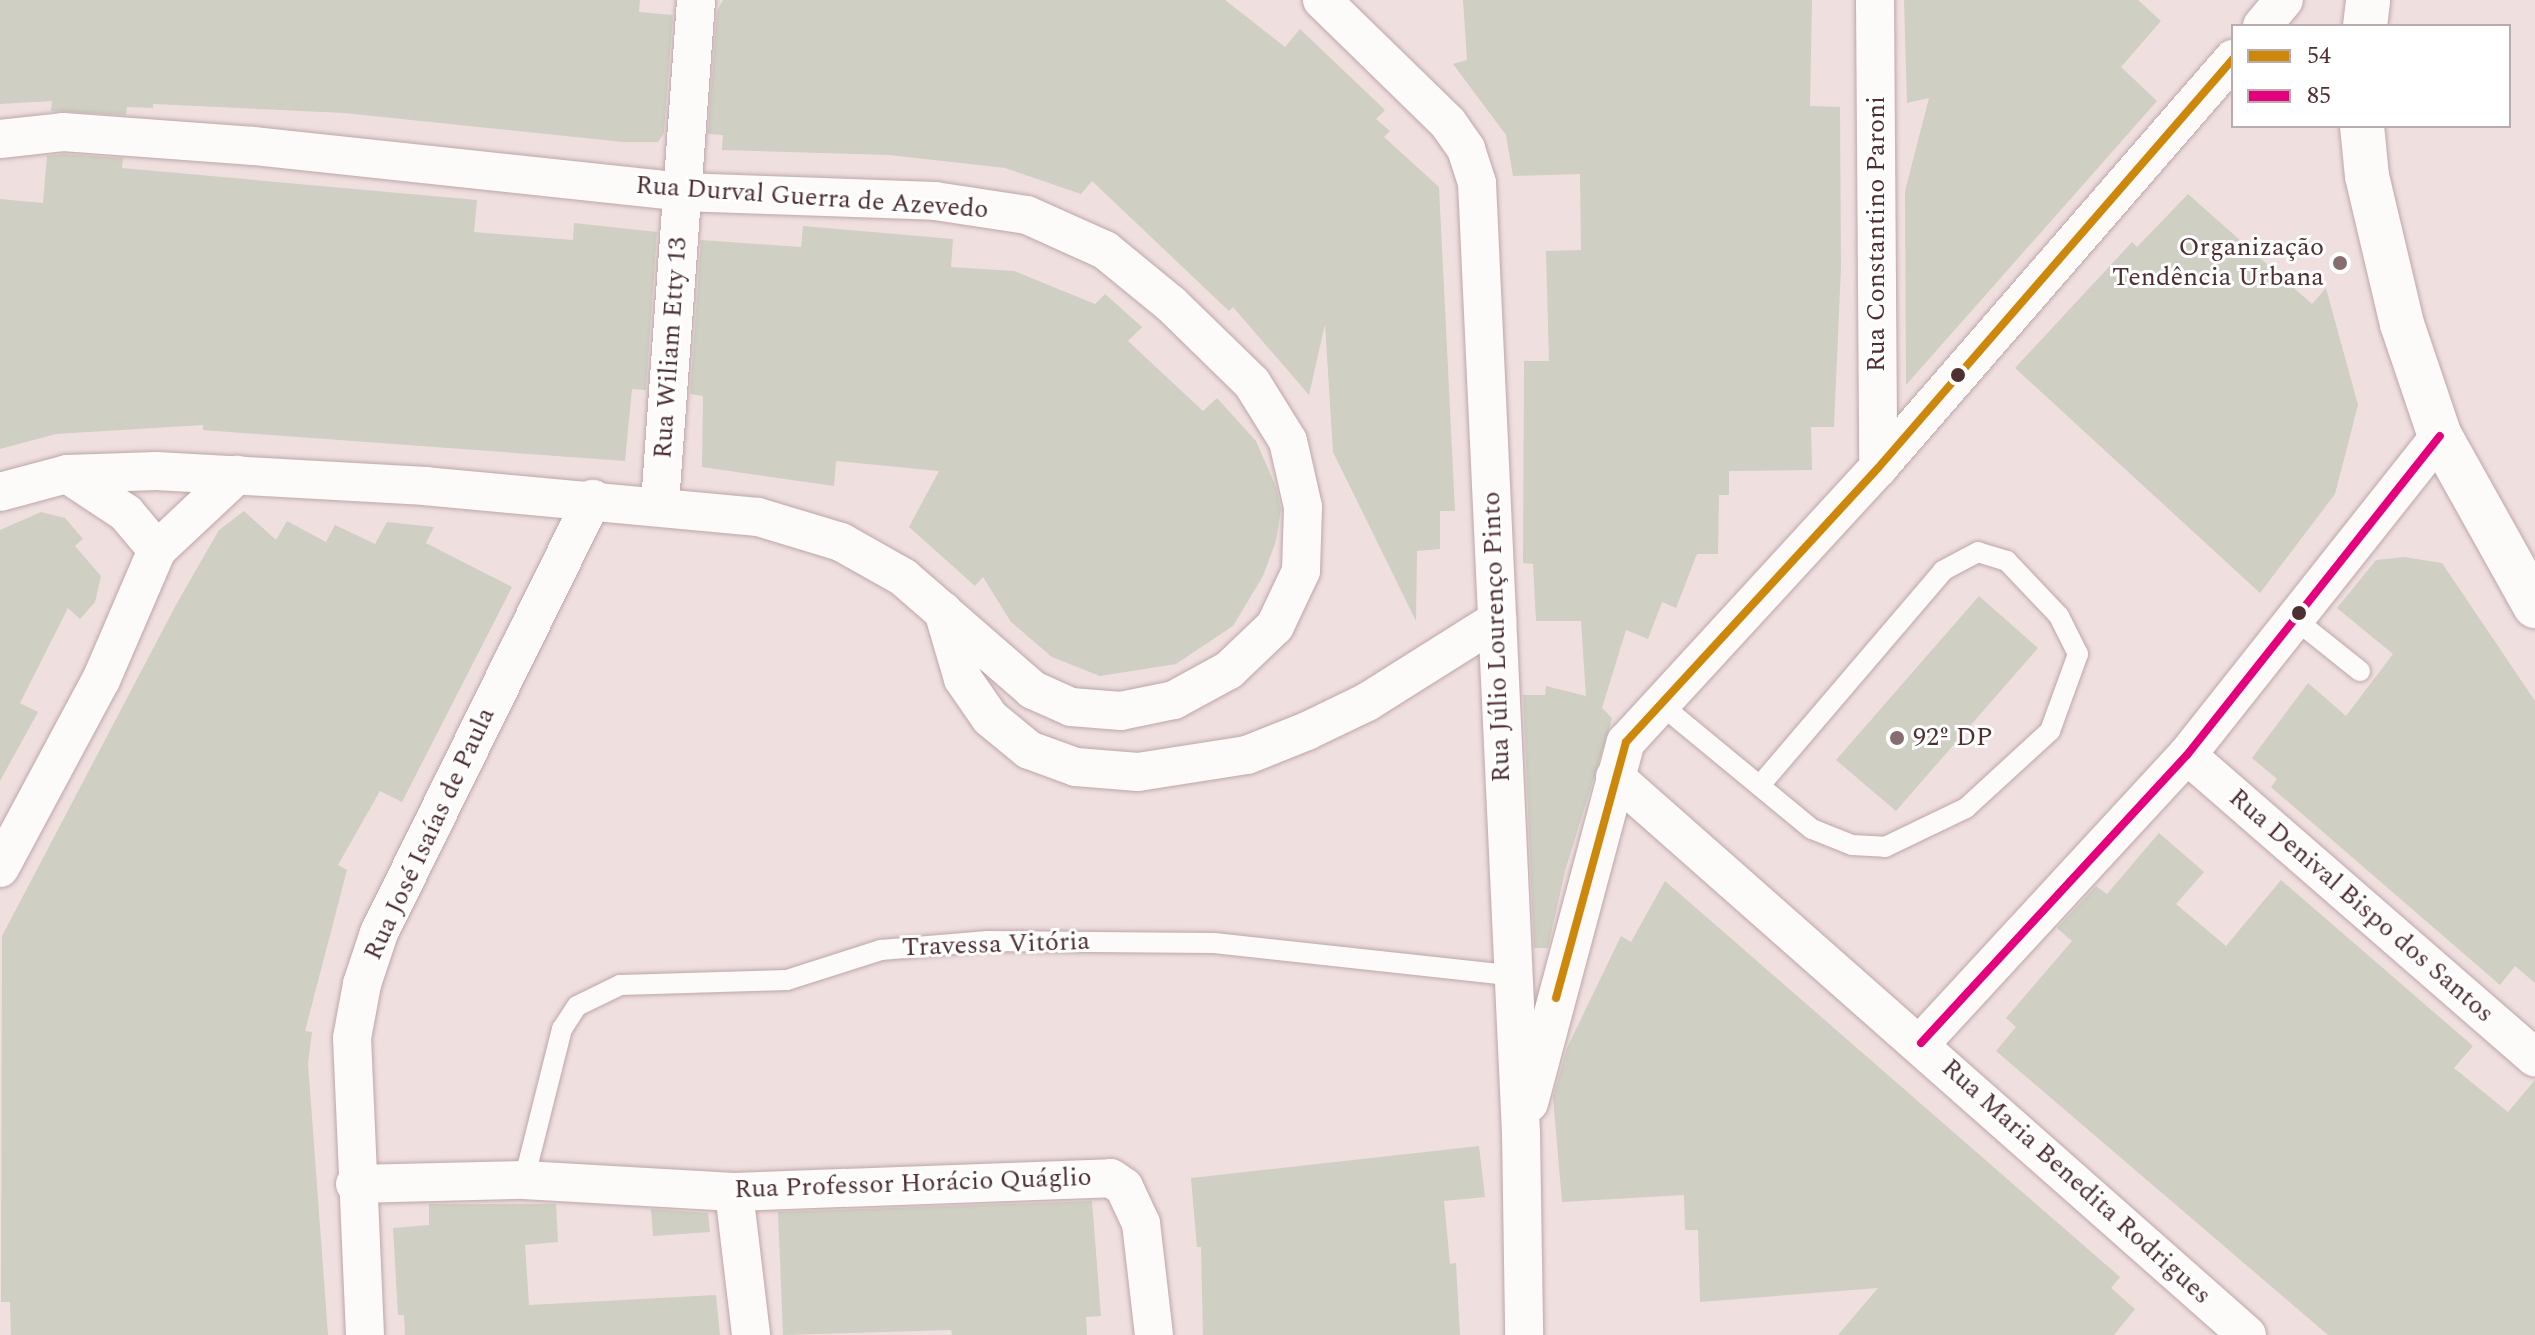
<!DOCTYPE html>
<html>
<head>
<meta charset="utf-8">
<style>
	body { margin:0 }
	#map { position:relative; width:2535px; height:1335px; overflow:hidden; background:#f0dfdf; font-family:Spectral,serif }
	div>[style] { position:absolute }
	.building>* { inset:0; background:#cfcfc3 }
	.roads { filter:drop-shadow(0 0 2px #bda7a9) drop-shadow(0 0 2px #bda7a9) }
	.lane>* { height:20px; margin:-10px; padding:0 10px; transform-origin:10px; border-radius:10px; background:#fdfafa }
	.street>* { height:38px; margin:-19px; padding:0 19px; transform-origin:19px; border-radius:19px; background:#fdfafa }
	.secondary>* { height:44px; margin:-22px; padding:0 22px; transform-origin:22px; border-radius:22px; background:#fdfafa }
	.bus-1>* { height:8px; margin:-4px; padding:0 4px; transform-origin:4px; border-radius:4px; background:#cd880c }
	.bus-2>* { height:8px; margin:-4px; padding:0 4px; transform-origin:4px; border-radius:4px; background:#e5007d }
	.dots>* { width:22px; height:22px; translate:-50% -50%; box-sizing:border-box; border:4px solid #fff; border-radius:50% }
	span { translate:-50% -50%; white-space:nowrap; text-align:center; line-height:1.15; -webkit-text-stroke:6px #fff; paint-order:stroke }
	.street-label { font-size:26px; color:#4f2f32 }
	.poi-label { font-size:26px; color:#4f2f32 }
	.right { translate:-100% -50%; text-align:right }
	.left { translate:0 -50%; text-align:left }
	.legend { position:absolute; left:2231px; top:24px; width:280px; height:104px; box-sizing:border-box; background:#fff; border:2px solid #b9acad; margin:0; padding:10px 14px; list-style:none; font-size:24px; color:#4f2f32 }
	.legend li { display:flex; align-items:center; gap:16px; height:40px }
	.legend b { width:40px; border:2px solid #b9acad }
</style>
</head>
<body>
<div id="map">
	<div class="building">
		<i style="clip-path:polygon(0 0,640px 0,639px 12px,673px 15px,664px 133px,658px 142px,623px 142px,344px 113px,153px 104px,153px 108px,127px 107px,126px 115px,51px 111px,52px 101px,0 104px)"></i>
		<i style="clip-path:polygon(723px 0,1225px 0,1285px 47px,1300px 29px,1385px 110px,1376px 119px,1390px 131px,1384px 137px,1439px 187px,1455px 511px,1440px 511px,1440px 549px,1417px 551px,1416px 621px,1333px 452px,1325px 324px,1309px 395px,1233px 307px,1229px 311px,1092px 181px,1081px 194px,1005px 168px,889px 155px,722px 150px,723px 135px,708px 134px,717px 11px)"></i>
		<i style="clip-path:polygon(1463px 0,1812px 0,1810px 106px,1840px 107px,1841px 267px,1834px 427px,1811px 427px,1812px 470px,1729px 471px,1729px 495px,1719px 495px,1718px 554px,1697px 554px,1676px 608px,1662px 602px,1648px 639px,1626px 630px,1602px 708px,1612px 718px,1610px 726px,1565px 871px,1548px 948px,1534px 948px,1523px 695px,1545px 695px,1546px 686px,1586px 696px,1581px 621px,1536px 621px,1533px 564px,1523px 563px,1524px 361px,1549px 361px,1546px 251px,1581px 250px,1580px 174px,1513px 176px,1506px 135px,1453px 64px,1467px 60px)"></i>
		<i style="clip-path:polygon(1904px 0,2138px 0,2161px 21px,2121px 67px,2157px 101px,1906px 385px,1905px 191px,1929px 98px,1907px 103px)"></i>
		<i style="clip-path:polygon(63px 154px,123px 158px,122px 168px,477px 200px,474px 232px,573px 240px,574px 223px,657px 232px,646px 390px,632px 389px,625px 461px,203px 430px,203px 425px,56px 434px,0 449px,0 199px,43px 203px,47px 156px)"></i>
		<i style="clip-path:polygon(2188px 194px,2312px 304px,2326px 288px,2358px 405px,2335px 494px,2260px 593px,2015px 368px,2132px 242px,2137px 247px)"></i>
		<i style="clip-path:polygon(803px 226px,953px 239px,951px 267px,1014px 271px,1095px 304px,1105px 294px,1142px 327px,1128px 341px,1203px 411px,1217px 398px,1256px 441px,1276px 487px,1281px 509px,1276px 541px,1263px 576px,1233px 626px,1176px 664px,1100px 676px,1052px 657px,1011px 622px,983px 577px,975px 586px,909px 527px,939px 471px,836px 461px,834px 486px,702px 467px,703px 396px,690px 394px,701px 240px,801px 247px)"></i>
		<i style="clip-path:polygon(244px 511px,276px 540px,287px 521px,326px 542px,335px 525px,375px 544px,387px 522px,434px 527px,426px 543px,512px 587px,402px 802px,380px 791px,338px 865px,347px 870px,305px 1031px,312px 1032px,308px 1063px,328px 1335px,11px 1335px,10px 1302px,1px 1302px,2px 936px,177px 603px,219px 530px)"></i>
		<i style="clip-path:polygon(41px 512px,65px 518px,83px 539px,75px 546px,101px 576px,95px 602px,80px 619px,68px 608px,20px 703px,38px 712px,0 781px,0 530px)"></i>
		<i style="clip-path:polygon(2404px 557px,2442px 563px,2535px 701px,2535px 983px,2515px 966px,2500px 985px,2271px 787px,2277px 779px,2252px 758px,2308px 683px,2346px 716px,2393px 654px,2337px 608px,2376px 560px)"></i>
		<i style="clip-path:polygon(1979px 596px,2038px 648px,1896px 811px,1836px 760px)"></i>
		<i style="clip-path:polygon(2159px 833px,2204px 872px,2176px 904px,2226px 946px,2281px 880px,2473px 1046px,2454px 1068px,2508px 1112px,2535px 1080px,2535px 1335px,2328px 1335px,1996px 1051px,2016px 1027px,2006px 1018px,2072px 941px,2057px 928px,2096px 886px,2107px 894px)"></i>
		<i style="clip-path:polygon(1665px 881px,2120px 1277px,2111px 1288px,2135px 1309px,2114px 1335px,1838px 1335px,1878px 1288px,1700px 1302px,1698px 1230px,1685px 1230px,1684px 1195px,1562px 1202px,1553px 1097px,1567px 1048px,1621px 936px,1631px 942px)"></i>
		<i style="clip-path:polygon(1479px 1146px,1485px 1197px,1444px 1201px,1450px 1264px,1456px 1263px,1460px 1335px,1203px 1335px,1201px 1247px,1197px 1247px,1191px 1178px)"></i>
		<i style="clip-path:polygon(1092px 1201px,1101px 1316px,1086px 1317px,1087px 1335px,952px 1335px,951px 1330px,783px 1335px,778px 1212px)"></i>
		<i style="clip-path:polygon(429px 1204px,556px 1204px,558px 1242px,525px 1245px,529px 1305px,716px 1295px,720px 1335px,405px 1335px,404px 1315px,398px 1315px,393px 1228px,429px 1225px)"></i>
		<i style="clip-path:polygon(651px 1209px,708px 1213px,710px 1232px,653px 1236px)"></i>
	</div>
	<div class="roads">
		<div class="lane">
			<i style="left:2296px;top:620px;width:82px;rotate:38.6deg"></i>
			<i style="left:1659px;top:703px;width:198px;rotate:39.5deg"></i>
			<i style="left:1812px;top:829px;width:43px;rotate:21.8deg"></i>
			<i style="left:1852px;top:845px;width:33px;rotate:3deg"></i>
			<i style="left:1885px;top:847px;width:90px;rotate:-25.7deg"></i>
			<i style="left:1966px;top:808px;width:114px;rotate:-42.5deg"></i>
			<i style="left:2050px;top:731px;width:82px;rotate:-70deg"></i>
			<i style="left:2078px;top:654px;width:42px;rotate:-116.6deg"></i>
			<i style="left:2059px;top:616px;width:76px;rotate:-133.4deg"></i>
			<i style="left:2007px;top:561px;width:30px;rotate:-163deg"></i>
			<i style="left:1978px;top:552px;width:40px;rotate:152deg"></i>
			<i style="left:1943px;top:571px;width:282px;rotate:130.5deg"></i>
			<i style="left:524px;top:1180px;width:156px;rotate:-75.9deg"></i>
			<i style="left:562px;top:1029px;width:27px;rotate:-57deg"></i>
			<i style="left:577px;top:1006px;width:48px;rotate:-26deg"></i>
			<i style="left:620px;top:985px;width:167px;rotate:-1.7deg"></i>
			<i style="left:787px;top:980px;width:99px;rotate:-17.7deg"></i>
			<i style="left:881px;top:950px;width:107px;rotate:-4.8deg"></i>
			<i style="left:988px;top:941px;width:226px;rotate:0.5deg"></i>
			<i style="left:1214px;top:943px;width:298px;rotate:6.2deg"></i>
		</div>
		<div class="street">
			<i style="left:1322px;top:0;width:176px;rotate:44.3deg"></i>
			<i style="left:1448px;top:123px;width:32px;rotate:55deg"></i>
			<i style="left:1466px;top:149px;width:36px;rotate:72deg"></i>
			<i style="left:1477px;top:183px;width:951px;rotate:87.35deg"></i>
			<i style="left:1521px;top:1133px;width:202px;rotate:89.1deg"></i>
			<i style="left:1875px;top:0;width:468px;rotate:89.6deg"></i>
			<i style="left:2262px;top:26px;width:34px;rotate:-50deg"></i>
			<i style="left:0;top:139px;width:63px;rotate:-6.3deg"></i>
			<i style="left:63px;top:132px;width:191px;rotate:4.2deg"></i>
			<i style="left:253px;top:146px;width:430px;rotate:6.1deg"></i>
			<i style="left:681px;top:192px;width:254px;rotate:2deg"></i>
			<i style="left:935px;top:201px;width:93px;rotate:8.7deg"></i>
			<i style="left:1027px;top:215px;width:85px;rotate:24.2deg"></i>
			<i style="left:1105px;top:250px;width:85px;rotate:39.3deg"></i>
			<i style="left:1171px;top:304px;width:113px;rotate:44.3deg"></i>
			<i style="left:1252px;top:383px;width:68px;rotate:58.2deg"></i>
			<i style="left:1288px;top:441px;width:68px;rotate:77.2deg"></i>
			<i style="left:1303px;top:507px;width:64px;rotate:91.8deg"></i>
			<i style="left:1301px;top:571px;width:61px;rotate:115.3deg"></i>
			<i style="left:1275px;top:626px;width:64px;rotate:136.3deg"></i>
			<i style="left:1229px;top:670px;width:63px;rotate:151.4deg"></i>
			<i style="left:1174px;top:700px;width:54px;rotate:168.3deg"></i>
			<i style="left:1121px;top:711px;width:50px;rotate:-175.4deg"></i>
			<i style="left:1071px;top:707px;width:42px;rotate:-155.9deg"></i>
			<i style="left:1033px;top:690px;width:172px;rotate:-139deg"></i>
			<i style="left:903px;top:577px;width:71px;rotate:-150.6deg"></i>
			<i style="left:841px;top:542px;width:87px;rotate:-163.2deg"></i>
			<i style="left:758px;top:517px;width:333px;rotate:-174.7deg"></i>
			<i style="left:426px;top:486px;width:270px;rotate:-176.8deg"></i>
			<i style="left:156px;top:471px;width:89px;rotate:178.1deg"></i>
			<i style="left:67px;top:474px;width:69px;rotate:165deg"></i>
			<i style="left:67px;top:474px;width:71px;rotate:33.5deg"></i>
			<i style="left:126px;top:513px;width:48px;rotate:50deg"></i>
			<i style="left:660px;top:504px;width:505px;rotate:-85.91deg"></i>
			<i style="left:943px;top:611px;width:71px;rotate:73.6deg"></i>
			<i style="left:963px;top:679px;width:47px;rotate:55.3deg"></i>
			<i style="left:990px;top:718px;width:50px;rotate:39.4deg"></i>
			<i style="left:1029px;top:750px;width:50px;rotate:19.9deg"></i>
			<i style="left:1076px;top:767px;width:62px;rotate:4.6deg"></i>
			<i style="left:1138px;top:772px;width:110px;rotate:-8.9deg"></i>
			<i style="left:1247px;top:755px;width:65px;rotate:-21.8deg"></i>
			<i style="left:1307px;top:731px;width:67px;rotate:-25.8deg"></i>
			<i style="left:1367px;top:702px;width:154px;rotate:-32.2deg"></i>
			<i style="left:2187px;top:755px;width:461px;rotate:41deg"></i>
			<i style="left:1615px;top:777px;width:843px;rotate:41.44deg"></i>
			<i style="left:0;top:868px;width:213px;rotate:-61.8deg"></i>
			<i style="left:101px;top:680px;width:142px;rotate:-66.7deg"></i>
			<i style="left:157px;top:550px;width:110px;rotate:-43.2deg"></i>
			<i style="left:1921px;top:1043px;width:392px;rotate:-47.3deg"></i>
			<i style="left:2187px;top:755px;width:407px;rotate:-51.6deg"></i>
			<i style="left:1529px;top:1103px;width:374px;rotate:-75deg"></i>
			<i style="left:1626px;top:742px;width:372px;rotate:-47.4deg"></i>
			<i style="left:1878px;top:468px;width:542px;rotate:-49.04deg"></i>
			<i style="left:355px;top:1184px;width:169px;rotate:-1.4deg"></i>
			<i style="left:524px;top:1180px;width:210px;rotate:3.3deg"></i>
			<i style="left:734px;top:1192px;width:377px;rotate:-2.1deg"></i>
			<i style="left:1111px;top:1178px;width:16px;rotate:35deg"></i>
			<i style="left:1124px;top:1187px;width:40px;rotate:65deg"></i>
			<i style="left:1141px;top:1223px;width:113px;rotate:83.4deg"></i>
			<i style="left:734px;top:1192px;width:144px;rotate:83.2deg"></i>
			<i style="left:365px;top:1335px;width:297px;rotate:-92.5deg"></i>
			<i style="left:352px;top:1038px;width:55px;rotate:-79.5deg"></i>
			<i style="left:362px;top:984px;width:54px;rotate:-71.6deg"></i>
			<i style="left:379px;top:933px;width:484px;rotate:-63.8deg"></i>
		</div>
		<div class="secondary">
			<i style="left:2365px;top:26px;width:26px;rotate:-83deg"></i>
			<i style="left:2362px;top:126px;width:50px;rotate:84.3deg"></i>
			<i style="left:2367px;top:176px;width:152px;rotate:76.7deg"></i>
			<i style="left:2402px;top:324px;width:118px;rotate:71.3deg"></i>
			<i style="left:2440px;top:436px;width:195px;rotate:60.8deg"></i>
		</div>
	</div>
	<div class="bus-1">
		<i style="left:1556px;top:998px;width:265px;rotate:-74.7deg"></i>
		<i style="left:1626px;top:742px;width:372px;rotate:-47.4deg"></i>
		<i style="left:1878px;top:468px;width:542px;rotate:-49.04deg"></i>
	</div>
	<div class="bus-2">
		<i style="left:1921px;top:1043px;width:392px;rotate:-47.3deg"></i>
		<i style="left:2187px;top:755px;width:407px;rotate:-51.6deg"></i>
	</div>
	<div class="dots">
		<i style="left:2340px;top:263px;background:#876d6f"></i>
		<i style="left:1958px;top:375px;background:#4f2f32"></i>
		<i style="left:2299px;top:613px;background:#4f2f32"></i>
		<i style="left:1897px;top:738px;background:#876d6f"></i>
	</div>
	<div class="street-label">
		<span style="left:812px;top:198px;rotate:4deg">Rua Durval Guerra de Azevedo</span>
		<span style="left:1877px;top:234px;rotate:-90deg">Rua Constantino Paroni</span>
		<span style="left:671px;top:348px;rotate:-86deg">Rua Wiliam Etty 13</span>
		<span style="left:1497px;top:637px;rotate:-92deg">Rua Júlio Lourenço Pinto</span>
		<span style="left:430px;top:834px;rotate:-65deg">Rua José Isaías de Paula</span>
		<span style="left:2361px;top:906px;rotate:41deg">Rua Denival Bispo dos Santos</span>
		<span style="left:996px;top:945px;rotate:-2deg">Travessa Vitória</span>
		<span style="left:2076px;top:1182px;rotate:42deg">Rua Maria Benedita Rodrigues</span>
		<span style="left:913px;top:1184px;rotate:-2deg">Rua Professor Horácio Quáglio</span>
	</div>
	<div class="poi-label">
		<span class="right" style="left:2324px;top:263px">Organização<br>Tendência Urbana</span>
		<span class="left" style="left:1913px;top:738px">92º DP</span>
	</div>
	<ul class="legend">
	<li><b style="height:10px;background:#cd880c"></b>54</li>
	<li><b style="height:10px;background:#e5007d"></b>85</li>
	</ul>
</div>
</body>
</html>
